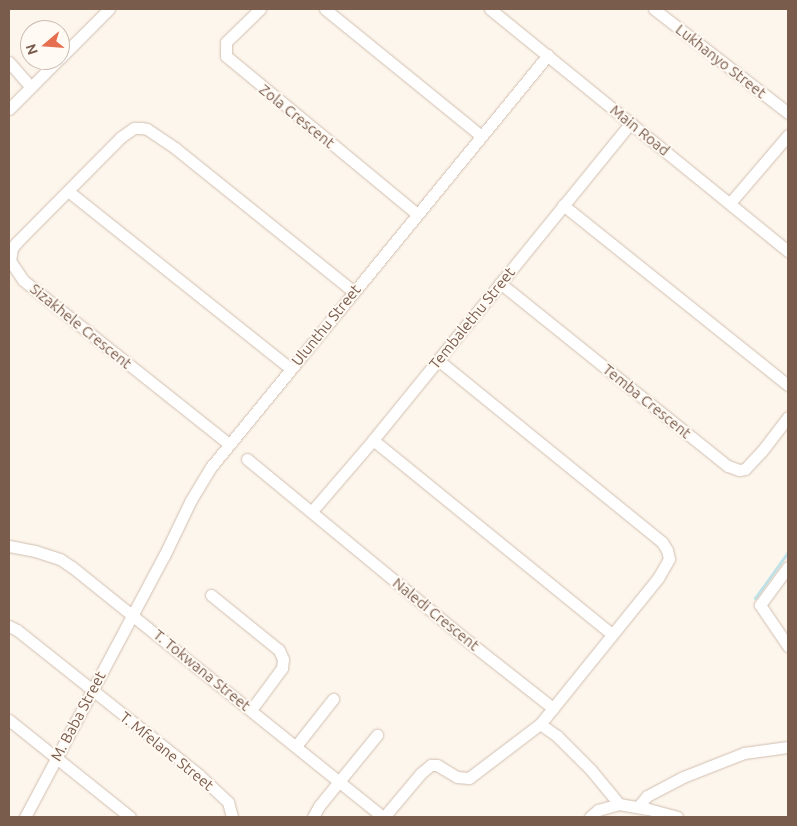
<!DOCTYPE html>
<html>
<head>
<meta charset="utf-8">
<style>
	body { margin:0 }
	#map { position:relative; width:797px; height:826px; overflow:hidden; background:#fdf6ec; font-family:Ubuntu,sans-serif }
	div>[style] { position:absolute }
	.stream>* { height:3px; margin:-1.5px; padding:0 1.5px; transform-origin:1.5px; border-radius:1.5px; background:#bfe3e8 }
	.roads { filter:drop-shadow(0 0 1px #d1beb0) drop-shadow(0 0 1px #d1beb0) }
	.minor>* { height:11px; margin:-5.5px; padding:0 5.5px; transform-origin:5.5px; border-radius:5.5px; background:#fff }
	span { translate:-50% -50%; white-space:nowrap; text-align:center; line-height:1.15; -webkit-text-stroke:4px #fffaf3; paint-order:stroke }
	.street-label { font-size:15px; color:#7a5c4d }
	.frame { position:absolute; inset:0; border:10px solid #7a5c4d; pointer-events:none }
	.north { position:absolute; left:20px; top:20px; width:50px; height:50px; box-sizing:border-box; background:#fffaf3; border:1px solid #cabbb1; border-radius:50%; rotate:252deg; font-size:14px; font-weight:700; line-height:20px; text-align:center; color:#7a5c4d }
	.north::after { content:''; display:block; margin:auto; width:18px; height:22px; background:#e76f51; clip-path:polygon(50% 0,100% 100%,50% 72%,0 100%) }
</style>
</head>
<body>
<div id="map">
	<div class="stream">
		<i style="left:755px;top:598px;width:57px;rotate:-54.3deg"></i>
	</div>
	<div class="roads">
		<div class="minor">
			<i style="left:260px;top:9px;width:47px;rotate:135.9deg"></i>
			<i style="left:226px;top:42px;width:14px;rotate:90deg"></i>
			<i style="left:226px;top:56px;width:248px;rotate:39.6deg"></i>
			<i style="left:325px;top:9px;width:201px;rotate:39.1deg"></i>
			<i style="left:490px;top:9px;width:384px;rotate:39.1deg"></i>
			<i style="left:654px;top:9px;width:170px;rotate:37.8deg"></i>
			<i style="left:60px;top:58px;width:69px;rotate:-45deg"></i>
			<i style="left:9px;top:62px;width:33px;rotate:49deg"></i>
			<i style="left:9px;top:109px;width:69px;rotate:-45deg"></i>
			<i style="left:68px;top:191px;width:285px;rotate:38.6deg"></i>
			<i style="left:730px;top:203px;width:89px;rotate:-49.5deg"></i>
			<i style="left:563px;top:205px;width:288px;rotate:38.7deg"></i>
			<i style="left:500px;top:283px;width:292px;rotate:38.8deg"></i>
			<i style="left:728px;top:466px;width:12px;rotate:20deg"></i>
			<i style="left:739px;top:470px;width:6px;rotate:-9deg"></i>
			<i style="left:745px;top:469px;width:25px;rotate:-47deg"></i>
			<i style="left:762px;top:451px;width:43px;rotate:-52.6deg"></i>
			<i style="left:438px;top:360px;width:289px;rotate:39.1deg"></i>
			<i style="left:662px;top:542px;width:9px;rotate:58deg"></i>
			<i style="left:667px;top:550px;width:9px;rotate:77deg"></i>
			<i style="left:669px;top:559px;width:22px;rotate:120deg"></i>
			<i style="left:658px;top:578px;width:188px;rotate:128.9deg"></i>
			<i style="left:540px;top:724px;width:21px;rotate:35deg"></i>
			<i style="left:557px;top:736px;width:48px;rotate:45deg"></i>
			<i style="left:591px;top:770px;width:44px;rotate:50.5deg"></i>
			<i style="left:373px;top:440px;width:308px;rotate:39.1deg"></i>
			<i style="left:229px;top:444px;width:263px;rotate:-141.5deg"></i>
			<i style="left:23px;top:280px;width:23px;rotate:-124deg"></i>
			<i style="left:10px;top:261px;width:13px;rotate:-81deg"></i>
			<i style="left:12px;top:248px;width:8px;rotate:-50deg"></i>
			<i style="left:17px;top:242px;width:148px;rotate:-45.3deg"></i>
			<i style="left:121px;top:137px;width:16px;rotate:-35deg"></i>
			<i style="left:134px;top:128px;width:7px"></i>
			<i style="left:141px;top:128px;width:6px;rotate:9deg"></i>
			<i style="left:147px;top:129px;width:34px;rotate:34deg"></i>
			<i style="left:175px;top:148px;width:230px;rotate:38.8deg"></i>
			<i style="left:247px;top:459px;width:288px;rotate:39.5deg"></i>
			<i style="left:469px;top:642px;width:107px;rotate:38.2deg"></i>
			<i style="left:312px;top:511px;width:94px;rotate:-49.3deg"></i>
			<i style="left:373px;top:440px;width:409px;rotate:-50.9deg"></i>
			<i style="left:9px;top:546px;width:26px;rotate:11deg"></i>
			<i style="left:35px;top:551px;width:26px;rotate:18deg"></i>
			<i style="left:60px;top:559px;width:14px;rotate:34deg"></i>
			<i style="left:72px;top:567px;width:399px;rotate:38.8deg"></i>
			<i style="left:788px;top:567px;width:47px;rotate:126.4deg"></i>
			<i style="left:760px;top:605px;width:50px;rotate:55.7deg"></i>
			<i style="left:211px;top:595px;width:87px;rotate:39deg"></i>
			<i style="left:279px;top:650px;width:10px;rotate:66deg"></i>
			<i style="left:283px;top:659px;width:9px;rotate:96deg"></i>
			<i style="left:282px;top:668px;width:52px;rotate:126.4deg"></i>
			<i style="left:9px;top:626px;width:9px;rotate:27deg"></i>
			<i style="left:17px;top:630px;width:233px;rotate:38.5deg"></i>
			<i style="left:199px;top:775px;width:40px;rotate:43deg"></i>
			<i style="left:228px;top:802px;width:16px;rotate:75deg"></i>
			<i style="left:9px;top:720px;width:155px;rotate:38.7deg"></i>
			<i style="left:296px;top:746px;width:60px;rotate:-51.8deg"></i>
			<i style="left:638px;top:807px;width:14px;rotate:-51deg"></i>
			<i style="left:647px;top:796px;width:41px;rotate:-27.8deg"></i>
			<i style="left:683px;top:777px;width:66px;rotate:-21.5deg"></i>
			<i style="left:744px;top:753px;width:44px;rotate:-7.8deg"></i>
			<i style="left:25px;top:817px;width:296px;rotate:-62deg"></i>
			<i style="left:164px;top:556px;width:62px;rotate:-64.3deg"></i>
			<i style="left:191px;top:500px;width:39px;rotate:-59deg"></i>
			<i style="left:211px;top:467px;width:532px;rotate:-50.72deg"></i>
			<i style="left:313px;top:817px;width:13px;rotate:-61deg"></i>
			<i style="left:319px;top:806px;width:92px;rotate:-50.8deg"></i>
			<i style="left:384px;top:817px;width:57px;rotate:-49.9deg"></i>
			<i style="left:421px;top:773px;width:13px;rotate:-39deg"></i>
			<i style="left:431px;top:765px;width:6px"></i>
			<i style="left:437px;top:765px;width:23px;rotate:31deg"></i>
			<i style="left:457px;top:777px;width:12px;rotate:5deg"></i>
			<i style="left:469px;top:778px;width:89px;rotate:-37.3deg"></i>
			<i style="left:590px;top:817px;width:11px;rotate:-41deg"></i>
			<i style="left:598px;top:810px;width:22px;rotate:-16deg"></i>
			<i style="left:619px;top:804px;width:29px;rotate:10deg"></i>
			<i style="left:648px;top:809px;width:30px;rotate:15deg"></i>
		</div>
	</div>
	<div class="street-label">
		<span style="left:721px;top:61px;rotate:38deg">Lukhanyo Street</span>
		<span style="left:297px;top:116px;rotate:39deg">Zola Crescent</span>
		<span style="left:640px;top:130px;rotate:39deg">Main Road</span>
		<span style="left:472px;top:318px;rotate:-51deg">Tembalethu Street</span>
		<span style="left:326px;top:325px;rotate:-51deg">Ulunthu Street</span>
		<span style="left:81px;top:326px;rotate:39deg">Sizakhele Crescent</span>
		<span style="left:647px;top:401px;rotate:39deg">Temba Crescent</span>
		<span style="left:436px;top:614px;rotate:39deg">Naledi Crescent</span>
		<span style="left:202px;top:670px;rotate:39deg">T. Tokwana Street</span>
		<span style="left:78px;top:716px;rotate:-62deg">M. Baba Street</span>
		<span style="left:167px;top:751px;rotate:39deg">T. Mfelane Street</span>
	</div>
	<div class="frame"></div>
	<div class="north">N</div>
</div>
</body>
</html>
